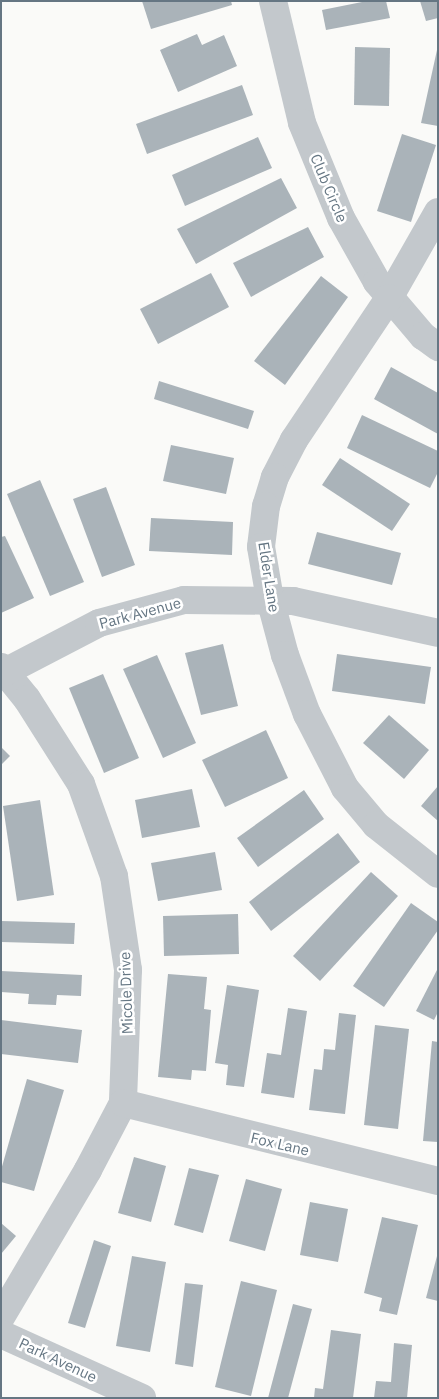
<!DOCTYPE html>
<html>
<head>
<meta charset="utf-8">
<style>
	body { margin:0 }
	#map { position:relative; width:439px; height:1399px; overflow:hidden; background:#fafaf8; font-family:"IBM Plex Sans",sans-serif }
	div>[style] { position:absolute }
	.building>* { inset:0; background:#aab3b9 }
	.street>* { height:28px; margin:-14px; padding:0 14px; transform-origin:14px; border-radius:14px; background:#c3c8cc }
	span { translate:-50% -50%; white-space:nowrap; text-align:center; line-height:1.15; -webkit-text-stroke:5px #fff; paint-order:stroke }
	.street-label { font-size:15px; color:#657683 }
	.frame { position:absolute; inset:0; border:2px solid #657683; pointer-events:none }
</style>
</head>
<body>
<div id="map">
	<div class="building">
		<i style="clip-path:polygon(142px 1px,231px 1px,232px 5px,151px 29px)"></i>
		<i style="clip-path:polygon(367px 1px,386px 1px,390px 18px,326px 30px,322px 10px)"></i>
		<i style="clip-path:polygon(420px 1px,438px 1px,438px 18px,426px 21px)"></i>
		<i style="clip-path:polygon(197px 34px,202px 45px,224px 35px,237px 66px,178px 92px,160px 50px)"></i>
		<i style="clip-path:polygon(355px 47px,390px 48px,389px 106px,354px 105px)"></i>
		<i style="clip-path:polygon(437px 50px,438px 50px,438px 126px,421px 123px)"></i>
		<i style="clip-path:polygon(242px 85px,253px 115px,147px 154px,136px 124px)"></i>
		<i style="clip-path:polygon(402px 134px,436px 145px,411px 222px,377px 211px)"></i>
		<i style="clip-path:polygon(258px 137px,272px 168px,185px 206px,172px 175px)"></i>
		<i style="clip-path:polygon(281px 178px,297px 208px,196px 264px,177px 229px)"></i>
		<i style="clip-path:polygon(308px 227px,324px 257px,251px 297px,233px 263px)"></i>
		<i style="clip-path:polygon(211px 273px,229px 307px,158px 344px,140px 309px)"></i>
		<i style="clip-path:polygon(321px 276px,348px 297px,285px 385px,254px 361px)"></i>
		<i style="clip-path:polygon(391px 367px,438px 393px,438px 434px,374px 399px)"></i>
		<i style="clip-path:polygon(159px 381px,254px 411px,248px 429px,154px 399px)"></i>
		<i style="clip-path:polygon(362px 415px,438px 451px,438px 472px,430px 488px,347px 448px)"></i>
		<i style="clip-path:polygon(171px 445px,234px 458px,226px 494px,163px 481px)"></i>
		<i style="clip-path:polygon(340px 458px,410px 504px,392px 531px,322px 485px)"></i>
		<i style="clip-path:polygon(40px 480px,84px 582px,50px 596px,7px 494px)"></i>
		<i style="clip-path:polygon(106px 487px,135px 565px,102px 577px,73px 499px)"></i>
		<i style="clip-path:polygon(151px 518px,233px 522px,232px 555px,149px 551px)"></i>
		<i style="clip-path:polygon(317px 532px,401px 553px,392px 585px,308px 564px)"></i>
		<i style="clip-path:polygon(5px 536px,34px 598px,1px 613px,1px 537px)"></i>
		<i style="clip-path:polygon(223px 644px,238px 706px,201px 715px,185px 653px)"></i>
		<i style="clip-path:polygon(337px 654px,431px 667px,425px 704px,332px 691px)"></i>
		<i style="clip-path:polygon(157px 655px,196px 743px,163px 758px,123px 669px)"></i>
		<i style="clip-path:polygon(103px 674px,139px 758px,104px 773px,69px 688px)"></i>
		<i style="clip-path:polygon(389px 715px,429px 750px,404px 779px,363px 743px)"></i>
		<i style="clip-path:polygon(266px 730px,288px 778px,225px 807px,202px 760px)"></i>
		<i style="clip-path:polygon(1px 747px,10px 756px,1px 765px)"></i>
		<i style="clip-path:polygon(438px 786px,438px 821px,421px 806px)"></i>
		<i style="clip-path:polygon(192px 789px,200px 827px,142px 838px,135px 800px)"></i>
		<i style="clip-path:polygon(304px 790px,324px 819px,258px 867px,237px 838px)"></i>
		<i style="clip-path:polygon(40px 800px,54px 895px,17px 901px,3px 806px)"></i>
		<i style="clip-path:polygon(338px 833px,360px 862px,271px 931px,249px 902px)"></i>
		<i style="clip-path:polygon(215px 852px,222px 890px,158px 901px,151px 863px)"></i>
		<i style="clip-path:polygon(371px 872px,398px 896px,320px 981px,293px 956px)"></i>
		<i style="clip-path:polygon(411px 903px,438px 922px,438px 930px,384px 1007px,353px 986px)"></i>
		<i style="clip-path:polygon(238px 914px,239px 954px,164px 956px,163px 916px)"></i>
		<i style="clip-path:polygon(1px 921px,75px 923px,74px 944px,1px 942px)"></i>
		<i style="clip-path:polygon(438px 968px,438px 1012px,434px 1020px,416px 1011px)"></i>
		<i style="clip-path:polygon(1px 971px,82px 975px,81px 996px,57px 995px,56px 1005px,28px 1004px,29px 994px,1px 992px)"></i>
		<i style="clip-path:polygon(168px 974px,207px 977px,204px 1009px,211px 1010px,206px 1071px,192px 1070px,191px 1080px,158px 1077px)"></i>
		<i style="clip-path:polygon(227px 985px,259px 990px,244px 1087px,226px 1085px,228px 1065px,215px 1063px)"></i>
		<i style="clip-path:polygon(288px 1008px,307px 1011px,294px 1098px,261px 1093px,267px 1053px,281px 1055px)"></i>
		<i style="clip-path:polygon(339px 1013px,356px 1015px,345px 1114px,309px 1110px,314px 1069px,322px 1070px,324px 1049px,335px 1050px)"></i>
		<i style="clip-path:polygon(1px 1020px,82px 1030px,78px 1063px,1px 1054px)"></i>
		<i style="clip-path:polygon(375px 1025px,409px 1029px,398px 1129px,364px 1125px)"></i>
		<i style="clip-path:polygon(432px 1041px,438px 1042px,438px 1142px,423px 1141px)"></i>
		<i style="clip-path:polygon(27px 1079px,64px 1090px,34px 1191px,1px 1182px,1px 1170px)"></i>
		<i style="clip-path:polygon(134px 1157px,166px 1166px,151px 1222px,118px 1213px)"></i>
		<i style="clip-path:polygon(189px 1168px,219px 1175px,203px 1233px,174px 1225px)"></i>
		<i style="clip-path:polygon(246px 1179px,282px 1189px,265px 1251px,229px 1241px)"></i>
		<i style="clip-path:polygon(310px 1202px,348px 1209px,338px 1262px,300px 1255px)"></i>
		<i style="clip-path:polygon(382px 1217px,418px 1225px,397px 1315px,379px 1311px,382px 1298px,364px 1293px)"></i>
		<i style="clip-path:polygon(1px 1223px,16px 1236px,1px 1254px)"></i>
		<i style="clip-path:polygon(94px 1240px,111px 1246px,85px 1328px,68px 1323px)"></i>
		<i style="clip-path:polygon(132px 1256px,166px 1262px,150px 1352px,116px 1346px)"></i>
		<i style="clip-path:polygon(437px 1256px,438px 1256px,438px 1301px,426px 1298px)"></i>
		<i style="clip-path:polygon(241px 1281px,277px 1290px,251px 1396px,215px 1387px)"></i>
		<i style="clip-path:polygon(185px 1283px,203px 1285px,193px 1367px,175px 1364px)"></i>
		<i style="clip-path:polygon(293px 1304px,312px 1309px,288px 1398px,268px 1398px)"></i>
		<i style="clip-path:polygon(331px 1330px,361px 1334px,353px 1398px,314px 1398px,315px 1388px,323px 1389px)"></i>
		<i style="clip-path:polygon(394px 1343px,412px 1345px,407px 1398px,374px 1398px,376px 1381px,391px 1382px)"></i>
	</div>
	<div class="street">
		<i style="left:273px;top:1px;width:125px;rotate:76.6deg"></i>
		<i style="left:302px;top:123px;width:103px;rotate:67.7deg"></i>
		<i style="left:341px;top:218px;width:73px;rotate:60.6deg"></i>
		<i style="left:377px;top:282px;width:71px;rotate:49.6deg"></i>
		<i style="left:423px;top:336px;width:19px;rotate:36deg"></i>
		<i style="left:438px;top:212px;width:99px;rotate:119.7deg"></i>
		<i style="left:389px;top:298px;width:171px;rotate:123.8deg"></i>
		<i style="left:294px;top:440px;width:42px;rotate:117.2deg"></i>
		<i style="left:275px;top:477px;width:30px;rotate:107deg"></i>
		<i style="left:266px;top:506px;width:41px;rotate:97deg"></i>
		<i style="left:261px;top:547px;width:53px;rotate:80.2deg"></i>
		<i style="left:270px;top:599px;width:58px;rotate:75deg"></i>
		<i style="left:285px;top:655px;width:63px;rotate:69.6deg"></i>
		<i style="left:307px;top:714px;width:83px;rotate:62.8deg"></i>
		<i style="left:345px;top:788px;width:48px;rotate:50deg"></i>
		<i style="left:376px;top:825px;width:79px;rotate:38.3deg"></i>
		<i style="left:1px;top:667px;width:41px;rotate:50.9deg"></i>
		<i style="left:27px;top:699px;width:101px;rotate:57.6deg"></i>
		<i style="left:81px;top:784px;width:98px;rotate:70.3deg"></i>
		<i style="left:114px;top:876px;width:95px;rotate:81.5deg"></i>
		<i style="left:128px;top:970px;width:133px;rotate:92.2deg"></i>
		<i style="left:123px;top:1103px;width:76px;rotate:117.6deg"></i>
		<i style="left:88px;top:1170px;width:171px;rotate:120.6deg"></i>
		<i style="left:1px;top:674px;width:110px;rotate:-27.5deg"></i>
		<i style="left:99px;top:623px;width:88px;rotate:-15.1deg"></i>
		<i style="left:184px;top:600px;width:109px;rotate:0.5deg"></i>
		<i style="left:293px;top:601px;width:148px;rotate:12.4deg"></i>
		<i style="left:123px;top:1103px;width:325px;rotate:13.9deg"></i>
		<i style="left:1px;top:1334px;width:155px;rotate:24.4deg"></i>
	</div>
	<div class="street-label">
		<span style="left:329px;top:188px;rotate:67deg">Club Circle</span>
		<span style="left:269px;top:577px;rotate:81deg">Elder Lane</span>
		<span style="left:140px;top:613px;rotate:-15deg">Park Avenue</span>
		<span style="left:126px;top:993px;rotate:-92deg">Micole Drive</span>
		<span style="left:280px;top:1144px;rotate:13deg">Fox Lane</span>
		<span style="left:58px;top:1360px;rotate:25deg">Park Avenue</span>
	</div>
	<div class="frame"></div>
</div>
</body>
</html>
